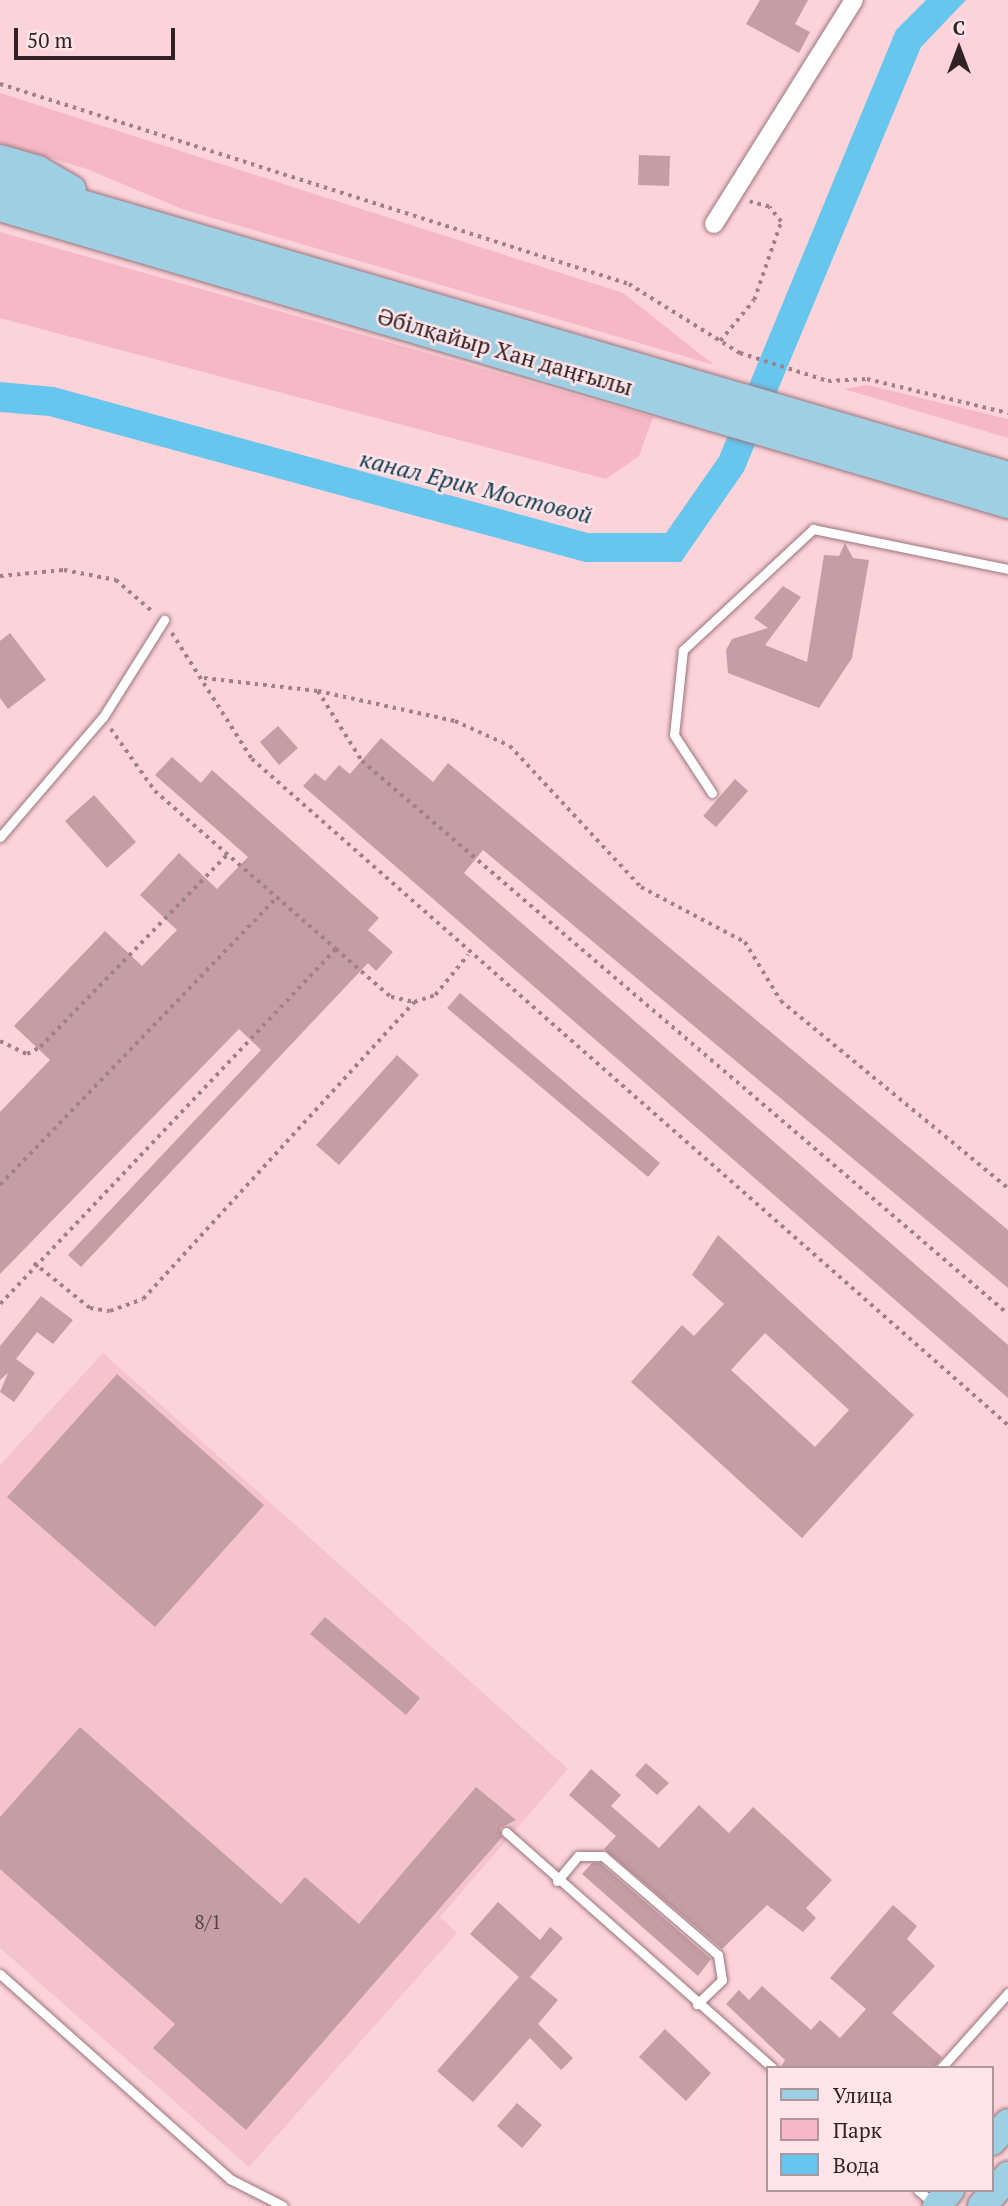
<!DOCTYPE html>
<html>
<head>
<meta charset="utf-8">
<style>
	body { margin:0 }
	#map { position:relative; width:1008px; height:2206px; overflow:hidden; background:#fdd3da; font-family:"PT Serif",serif }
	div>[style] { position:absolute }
	.built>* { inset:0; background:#f4c3cc }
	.green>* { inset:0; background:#f6b8c4 }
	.water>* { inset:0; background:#66c6ee }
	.building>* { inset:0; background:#c59da4 }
	.path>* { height:3.5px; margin-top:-1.75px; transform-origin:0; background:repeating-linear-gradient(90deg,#9f8186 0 3.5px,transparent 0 8.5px) }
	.roads { filter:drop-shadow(0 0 2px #99747b) drop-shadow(0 0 2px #99747b) }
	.service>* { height:9px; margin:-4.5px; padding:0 4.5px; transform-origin:4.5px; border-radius:4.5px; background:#fff }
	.minor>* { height:18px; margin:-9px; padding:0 9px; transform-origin:9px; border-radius:9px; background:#fff }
	.primary>* { height:28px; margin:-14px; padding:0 14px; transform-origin:14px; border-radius:14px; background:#9ecfe3 }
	span { translate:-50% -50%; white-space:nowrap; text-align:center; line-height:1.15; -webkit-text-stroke:5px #ffe5ea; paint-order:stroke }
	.number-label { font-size:19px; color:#564145 }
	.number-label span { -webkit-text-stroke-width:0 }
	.street-label { font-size:23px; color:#312225 }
	.water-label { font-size:24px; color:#154051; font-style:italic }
	.legend { position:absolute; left:766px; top:2066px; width:228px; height:126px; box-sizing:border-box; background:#ffe5ea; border:2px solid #ad979b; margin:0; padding:9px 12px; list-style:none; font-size:21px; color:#312225 }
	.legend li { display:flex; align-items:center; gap:14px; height:35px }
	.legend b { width:35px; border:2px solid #ad979b }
	.north { position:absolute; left:924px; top:14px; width:70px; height:70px; -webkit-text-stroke:5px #ffe5ea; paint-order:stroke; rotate:0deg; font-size:19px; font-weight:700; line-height:28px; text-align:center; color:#312225 }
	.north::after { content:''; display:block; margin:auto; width:24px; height:32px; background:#312225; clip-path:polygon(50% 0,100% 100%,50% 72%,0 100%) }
	.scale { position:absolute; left:14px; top:28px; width:161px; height:32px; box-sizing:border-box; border:4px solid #312225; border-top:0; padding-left:9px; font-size:21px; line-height:24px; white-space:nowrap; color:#312225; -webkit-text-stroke:5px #ffe5ea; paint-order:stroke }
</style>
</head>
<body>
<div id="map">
	<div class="built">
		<i style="clip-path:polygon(103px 1353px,568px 1769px,440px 1917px,457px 1933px,249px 2167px,0 1948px,0 1465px)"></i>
	</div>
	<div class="green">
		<i style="clip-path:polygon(0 93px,623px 293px,714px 365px,182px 209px,87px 169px,0 143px)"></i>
		<i style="clip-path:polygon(0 232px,653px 417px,639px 456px,606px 479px,0 318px)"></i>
		<i style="clip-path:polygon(867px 385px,1008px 419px,1008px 438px,844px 389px)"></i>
	</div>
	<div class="water">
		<i style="clip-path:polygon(926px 0,966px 0,921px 47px,744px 471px,681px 562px,585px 562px,49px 416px,0 412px,0 382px,54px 387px,588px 533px,666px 533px,719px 457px,896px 30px)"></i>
	</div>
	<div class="building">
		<i style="clip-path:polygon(760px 0,808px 0,795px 24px,810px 32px,799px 53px,746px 24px)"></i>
		<i style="clip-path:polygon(639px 155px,670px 156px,669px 186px,638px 185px)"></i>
		<i style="clip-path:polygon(845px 543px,853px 558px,869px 560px,852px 658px,819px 708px,728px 673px,726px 650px,732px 639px,768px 628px,754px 618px,783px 586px,801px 597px,765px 645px,807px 662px,824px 555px,839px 556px)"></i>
		<i style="clip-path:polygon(10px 633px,46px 680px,8px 709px,0 698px,0 641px)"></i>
		<i style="clip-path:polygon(278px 726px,298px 748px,279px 765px,260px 742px)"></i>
		<i style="clip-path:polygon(381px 738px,433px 782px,448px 763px,1008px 1230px,1008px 1288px,483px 850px,464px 873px,1008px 1345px,1008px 1398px,303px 786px,315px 773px,325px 781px,339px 765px,350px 774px)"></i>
		<i style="clip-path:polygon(172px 757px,201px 783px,212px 770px,379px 918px,368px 930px,393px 952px,376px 971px,368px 963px,81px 1267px,68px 1255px,261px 1050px,239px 1029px,0 1274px,0 1112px,50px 1060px,14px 1026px,105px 931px,142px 966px,177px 930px,140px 895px,179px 853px,217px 889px,248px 857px,155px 775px)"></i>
		<i style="clip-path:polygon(735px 779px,748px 791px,716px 827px,703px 816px)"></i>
		<i style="clip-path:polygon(94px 795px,136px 842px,107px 868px,65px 821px)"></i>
		<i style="clip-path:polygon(460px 993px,660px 1163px,648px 1177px,447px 1008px)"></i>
		<i style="clip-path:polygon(397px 1055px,419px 1075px,339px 1165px,316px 1145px)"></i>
		<i style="clip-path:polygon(evenodd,718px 1235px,914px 1415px,802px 1538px,631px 1382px,682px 1325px,694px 1336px,724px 1304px,692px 1275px,718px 1235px,765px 1333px,849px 1410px,815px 1447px,731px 1370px,765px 1333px)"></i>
		<i style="clip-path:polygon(41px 1296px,73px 1320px,53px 1344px,37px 1332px,16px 1359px,35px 1373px,14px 1402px,0 1392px,8px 1373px,0 1380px,0 1346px)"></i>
		<i style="clip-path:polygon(117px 1374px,264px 1505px,155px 1627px,7px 1497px)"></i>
		<i style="clip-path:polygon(325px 1617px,420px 1698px,406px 1715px,310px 1634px)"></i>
		<i style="clip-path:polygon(80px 1727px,281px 1904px,305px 1877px,359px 1924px,476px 1787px,516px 1820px,500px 1828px,502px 1837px,246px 2130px,153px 2048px,175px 2024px,0 1869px,0 1817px)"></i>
		<i style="clip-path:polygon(646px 1763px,669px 1783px,657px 1795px,635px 1775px)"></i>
		<i style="clip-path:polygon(591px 1769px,621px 1795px,611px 1806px,659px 1848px,699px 1805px,729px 1833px,753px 1807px,832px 1880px,806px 1908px,816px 1918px,803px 1932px,767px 1905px,722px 1949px,604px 1849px,616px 1836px,569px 1795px)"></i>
		<i style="clip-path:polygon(592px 1863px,600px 1863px,711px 1959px,698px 1976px,582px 1874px)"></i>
		<i style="clip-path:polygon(498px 1902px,540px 1940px,550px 1927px,563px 1938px,530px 1977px,558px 2000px,538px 2024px,573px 2058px,561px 2070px,530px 2038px,473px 2102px,437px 2071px,519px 1977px,470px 1934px)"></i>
		<i style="clip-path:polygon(893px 1905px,917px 1926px,907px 1939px,935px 1966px,892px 2013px,942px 2057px,934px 2068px,780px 2068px,785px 2060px,726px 2004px,739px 1990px,749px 2000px,762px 1986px,811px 2030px,820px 2020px,840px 2038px,866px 2009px,830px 1978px)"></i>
		<i style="clip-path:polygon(665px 2029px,711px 2073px,686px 2101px,639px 2057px)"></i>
		<i style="clip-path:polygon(517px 2103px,542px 2125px,522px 2148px,497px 2126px)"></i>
	</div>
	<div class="path">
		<i style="left:0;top:84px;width:660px;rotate:17.64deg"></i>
		<i style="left:629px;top:284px;width:131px;rotate:31.9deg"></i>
		<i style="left:740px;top:353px;width:92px;rotate:17.7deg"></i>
		<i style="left:828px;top:381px;width:39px;rotate:-3deg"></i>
		<i style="left:867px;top:379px;width:145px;rotate:13.6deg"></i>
		<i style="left:720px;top:341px;width:53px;rotate:-50.3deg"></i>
		<i style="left:754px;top:300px;width:83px;rotate:-70.9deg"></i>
		<i style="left:781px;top:222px;width:19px;rotate:-129deg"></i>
		<i style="left:769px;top:207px;width:20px;rotate:-165deg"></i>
		<i style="left:0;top:576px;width:64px;rotate:-5.4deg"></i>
		<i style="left:64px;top:570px;width:53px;rotate:10.9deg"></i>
		<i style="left:116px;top:580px;width:49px;rotate:40.9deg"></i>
		<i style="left:172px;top:633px;width:149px;rotate:57.6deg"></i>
		<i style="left:252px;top:759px;width:1008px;rotate:41.38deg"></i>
		<i style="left:204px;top:678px;width:115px;rotate:6.5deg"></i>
		<i style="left:318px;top:691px;width:140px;rotate:12.4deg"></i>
		<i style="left:455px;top:721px;width:60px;rotate:24.4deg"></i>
		<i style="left:510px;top:746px;width:192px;rotate:47.1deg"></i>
		<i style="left:641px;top:887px;width:118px;rotate:27.9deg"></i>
		<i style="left:745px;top:942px;width:69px;rotate:58.6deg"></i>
		<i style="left:781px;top:1001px;width:294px;rotate:39.5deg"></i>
		<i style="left:318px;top:691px;width:83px;rotate:57.8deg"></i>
		<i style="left:362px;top:761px;width:850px;rotate:40.56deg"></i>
		<i style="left:111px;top:729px;width:76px;rotate:54.6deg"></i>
		<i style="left:155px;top:791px;width:240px;rotate:41.1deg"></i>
		<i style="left:0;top:1041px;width:30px;rotate:26deg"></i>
		<i style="left:27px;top:1054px;width:15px;rotate:-28deg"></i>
		<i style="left:40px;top:1047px;width:269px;rotate:-45.8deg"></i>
		<i style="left:0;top:1185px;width:400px;rotate:-46.1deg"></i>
		<i style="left:34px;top:1263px;width:72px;rotate:38.8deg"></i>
		<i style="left:90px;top:1308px;width:20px;rotate:9deg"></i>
		<i style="left:110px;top:1311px;width:35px;rotate:-20deg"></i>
		<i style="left:143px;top:1299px;width:402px;rotate:-47.6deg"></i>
		<i style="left:0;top:1304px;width:489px;rotate:-46.6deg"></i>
		<i style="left:336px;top:949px;width:73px;rotate:41.1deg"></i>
		<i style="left:391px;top:997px;width:24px;rotate:12deg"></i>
		<i style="left:414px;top:1002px;width:22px;rotate:-18deg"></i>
		<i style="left:435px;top:995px;width:52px;rotate:-50.5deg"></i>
	</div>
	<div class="roads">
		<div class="service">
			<i style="left:712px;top:793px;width:69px;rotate:-123.2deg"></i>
			<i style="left:674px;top:735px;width:85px;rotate:-84deg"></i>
			<i style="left:683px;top:650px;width:178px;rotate:-42.9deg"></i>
			<i style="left:813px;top:529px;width:199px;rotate:11.6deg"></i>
			<i style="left:0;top:837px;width:158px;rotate:-49.4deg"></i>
			<i style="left:103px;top:717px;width:115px;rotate:-57.8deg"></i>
			<i style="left:506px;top:1832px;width:356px;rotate:41.5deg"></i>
			<i style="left:557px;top:1881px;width:33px;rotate:-50deg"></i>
			<i style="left:578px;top:1856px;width:25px"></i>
			<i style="left:603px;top:1856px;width:152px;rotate:40.7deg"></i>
			<i style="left:718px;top:1955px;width:25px;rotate:81deg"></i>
			<i style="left:722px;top:1980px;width:35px;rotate:136deg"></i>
			<i style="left:0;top:1974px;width:308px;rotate:41.7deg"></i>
			<i style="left:230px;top:2179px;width:59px;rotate:27deg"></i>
			<i style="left:941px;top:2068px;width:101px;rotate:-48.2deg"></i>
			<i style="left:918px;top:2190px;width:23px;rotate:41deg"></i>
		</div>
		<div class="minor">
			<i style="left:714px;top:224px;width:264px;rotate:-58deg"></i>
		</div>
		<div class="primary">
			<i style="left:0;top:159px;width:40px;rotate:16deg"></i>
			<i style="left:38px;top:170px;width:39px;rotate:30deg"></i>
			<i style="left:0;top:180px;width:1051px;rotate:16.36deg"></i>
			<i style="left:0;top:207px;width:1051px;rotate:16.42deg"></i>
			<i style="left:992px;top:2141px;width:24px;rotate:-48deg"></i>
			<i style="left:937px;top:2206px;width:21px;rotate:-51deg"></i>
			<i style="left:982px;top:2206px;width:40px;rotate:-49deg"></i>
		</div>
	</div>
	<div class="number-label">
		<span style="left:208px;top:1922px">8/1</span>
	</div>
	<div class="street-label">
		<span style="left:505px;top:352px;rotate:16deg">Әбілқайыр Хан даңғылы</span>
	</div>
	<div class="water-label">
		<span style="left:476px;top:487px;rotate:14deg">канал Ерик Мостовой</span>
	</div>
	<ul class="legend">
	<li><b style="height:9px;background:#9ecfe3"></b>Улица</li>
	<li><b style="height:19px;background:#f6b8c4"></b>Парк</li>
	<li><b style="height:19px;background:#66c6ee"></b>Вода</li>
	</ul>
	<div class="north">С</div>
	<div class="scale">50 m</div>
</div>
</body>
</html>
